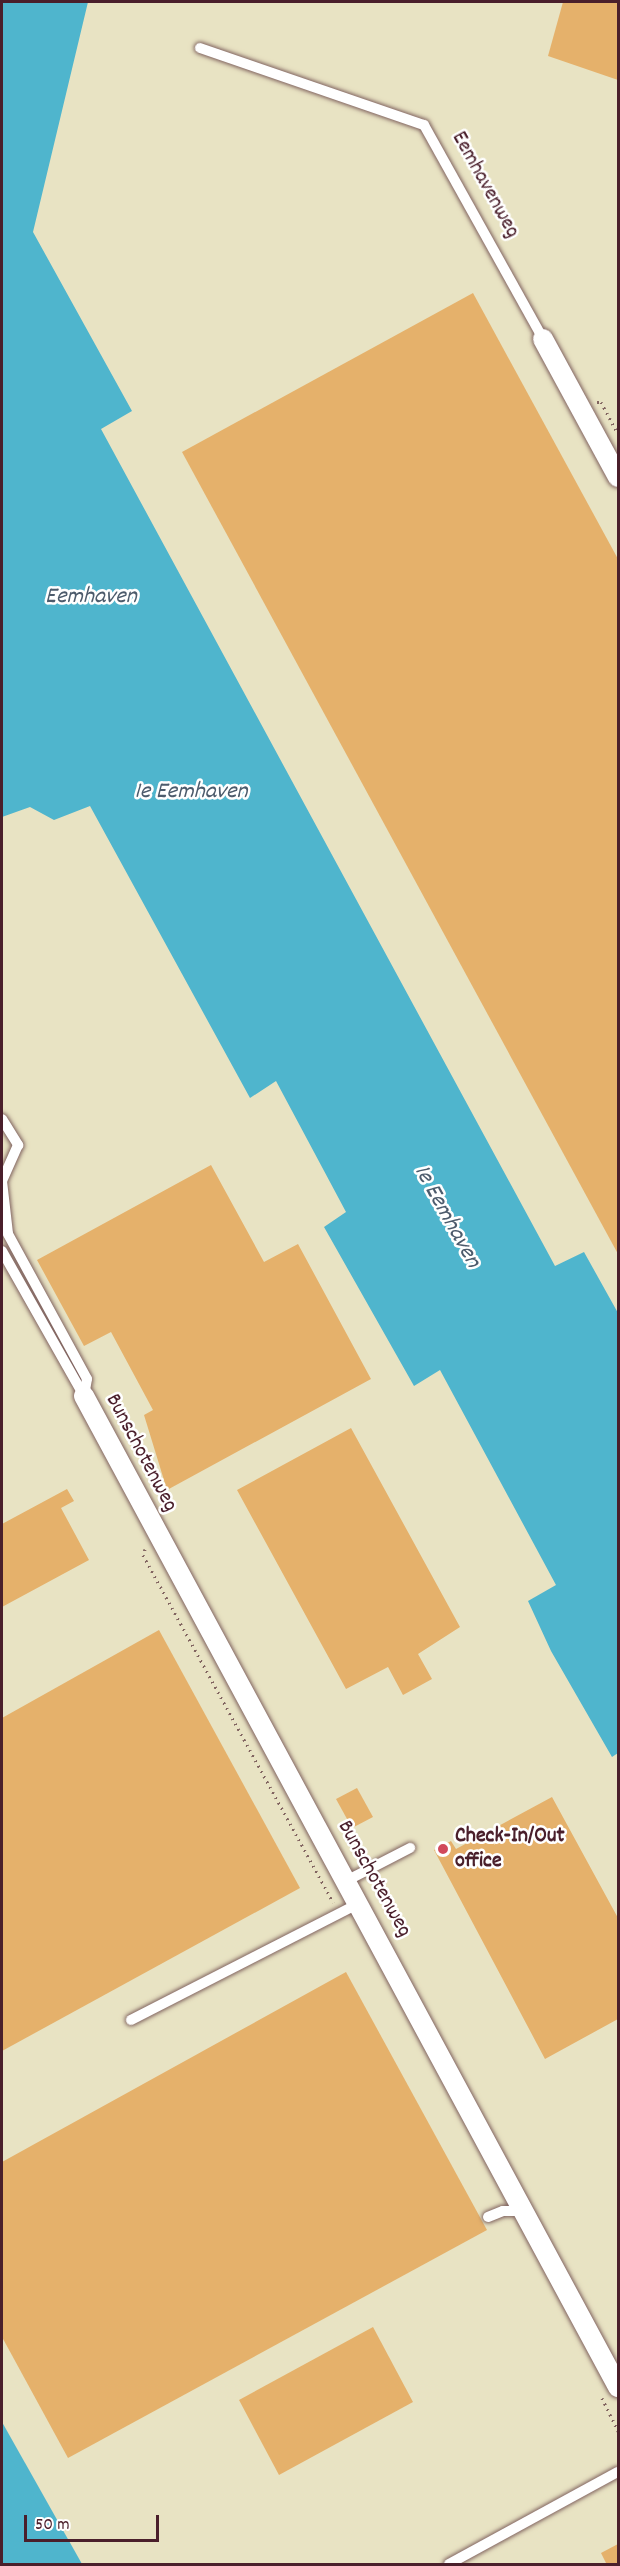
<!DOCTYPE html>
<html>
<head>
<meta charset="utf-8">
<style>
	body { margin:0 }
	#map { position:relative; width:620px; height:2566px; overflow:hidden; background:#e8e3c3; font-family:Dekko,sans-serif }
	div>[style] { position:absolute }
	.water>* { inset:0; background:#4fb5cd }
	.building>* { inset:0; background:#e5b16b }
	.path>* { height:3px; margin-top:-1.5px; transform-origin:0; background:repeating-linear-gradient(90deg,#816460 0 1.5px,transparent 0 6px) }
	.roads { filter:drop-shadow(0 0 2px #816460) drop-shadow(0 0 2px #816460) }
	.lane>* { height:10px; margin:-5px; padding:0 5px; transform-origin:5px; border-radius:5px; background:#fff }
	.street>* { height:20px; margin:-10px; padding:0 10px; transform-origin:10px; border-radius:10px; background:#fff }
	.dots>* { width:16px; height:16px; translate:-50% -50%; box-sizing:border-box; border:3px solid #fff; border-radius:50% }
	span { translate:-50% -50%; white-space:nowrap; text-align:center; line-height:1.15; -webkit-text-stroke:5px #fff; paint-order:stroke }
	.street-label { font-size:22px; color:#4a1f2b }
	.poi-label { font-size:22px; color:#4a1f2b; font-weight:700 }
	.left { translate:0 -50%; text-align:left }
	.water-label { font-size:24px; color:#4c5b6c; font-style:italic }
	.frame { position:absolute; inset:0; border:3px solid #4a1f2b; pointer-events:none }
	.scale { position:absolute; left:24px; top:2515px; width:135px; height:27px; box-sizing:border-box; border:3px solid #4a1f2b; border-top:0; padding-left:8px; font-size:18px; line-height:21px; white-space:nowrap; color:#4a1f2b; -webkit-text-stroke:4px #fff; paint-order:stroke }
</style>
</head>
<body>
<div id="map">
	<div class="water">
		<i style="clip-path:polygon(2px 2px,88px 2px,33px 232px,132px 411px,101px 429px,555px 1266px,584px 1252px,618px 1313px,618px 1753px,612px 1757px,551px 1651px,528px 1601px,556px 1585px,440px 1370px,414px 1386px,324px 1227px,346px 1212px,276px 1081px,250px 1098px,90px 806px,54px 820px,30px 807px,2px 817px)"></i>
		<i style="clip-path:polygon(2px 2422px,82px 2564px,2px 2564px)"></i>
	</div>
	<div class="building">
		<i style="clip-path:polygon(563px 2px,618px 2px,618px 80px,548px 56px)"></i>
		<i style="clip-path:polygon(473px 293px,618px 559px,618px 1254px,182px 452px)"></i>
		<i style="clip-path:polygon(211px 1165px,264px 1262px,298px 1244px,371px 1379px,167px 1490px,144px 1415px,153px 1410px,111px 1332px,84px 1346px,37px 1260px)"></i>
		<i style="clip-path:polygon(351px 1428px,460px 1627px,418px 1654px,432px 1679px,403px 1695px,388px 1667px,346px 1689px,237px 1490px)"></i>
		<i style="clip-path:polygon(67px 1489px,74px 1501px,61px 1508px,89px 1560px,2px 1607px,2px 1524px)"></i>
		<i style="clip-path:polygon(159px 1630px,300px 1888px,2px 2051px,2px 1718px)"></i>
		<i style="clip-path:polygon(357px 1788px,373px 1817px,352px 1828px,336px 1799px)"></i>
		<i style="clip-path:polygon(552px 1797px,618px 1918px,618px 2019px,545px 2059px,434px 1850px,451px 1841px,456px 1849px)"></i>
		<i style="clip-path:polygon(346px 1972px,487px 2230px,68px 2458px,2px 2337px,2px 2162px)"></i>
		<i style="clip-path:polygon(373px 2327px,413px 2402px,279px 2475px,239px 2400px)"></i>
		<i style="clip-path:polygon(618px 2544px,618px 2565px,607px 2565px,601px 2553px)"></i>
	</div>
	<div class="path">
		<i style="left:597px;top:402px;width:4px"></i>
		<i style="left:601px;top:402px;width:36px;rotate:62deg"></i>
		<i style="left:145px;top:1549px;width:6px;rotate:108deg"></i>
		<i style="left:143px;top:1555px;width:396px;rotate:61.3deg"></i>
		<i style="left:602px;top:2398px;width:37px;rotate:64deg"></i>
	</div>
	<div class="roads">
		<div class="lane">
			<i style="left:200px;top:48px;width:237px;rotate:19deg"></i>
			<i style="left:424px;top:125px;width:245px;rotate:60.9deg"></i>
			<i style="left:2px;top:1119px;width:31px;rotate:58deg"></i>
			<i style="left:18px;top:1145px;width:39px;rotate:114deg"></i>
			<i style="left:2px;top:1181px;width:53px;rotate:83.5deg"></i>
			<i style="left:8px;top:1234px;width:165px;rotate:61.4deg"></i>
			<i style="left:87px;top:1379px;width:17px;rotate:100deg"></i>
			<i style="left:2px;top:1251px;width:167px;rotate:60.5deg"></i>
			<i style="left:348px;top:1880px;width:70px;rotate:-27.3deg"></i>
			<i style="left:131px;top:2020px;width:257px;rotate:-27.1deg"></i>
			<i style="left:488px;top:2217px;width:16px;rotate:-22deg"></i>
			<i style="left:503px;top:2211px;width:21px"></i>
			<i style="left:449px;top:2564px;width:192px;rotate:-28.6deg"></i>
		</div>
		<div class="street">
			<i style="left:543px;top:339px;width:157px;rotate:61.5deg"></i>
			<i style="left:84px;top:1396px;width:1126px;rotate:61.68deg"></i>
		</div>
	</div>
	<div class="dots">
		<i style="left:443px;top:1849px;background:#d1495b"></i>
	</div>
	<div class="street-label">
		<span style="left:485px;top:185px;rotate:61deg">Eemhavenweg</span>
		<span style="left:141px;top:1453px;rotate:62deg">Bunschotenweg</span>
		<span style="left:374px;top:1879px;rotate:61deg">Bunschotenweg</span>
	</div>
	<div class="poi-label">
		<span class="left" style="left:455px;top:1849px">Check-In/Out<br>office</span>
	</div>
	<div class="water-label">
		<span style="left:91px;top:598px">Eemhaven</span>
		<span style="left:191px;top:793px">1e Eemhaven</span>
		<span style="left:446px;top:1217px;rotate:61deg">1e Eemhaven</span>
	</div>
	<div class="frame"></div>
	<div class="scale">50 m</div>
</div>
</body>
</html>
